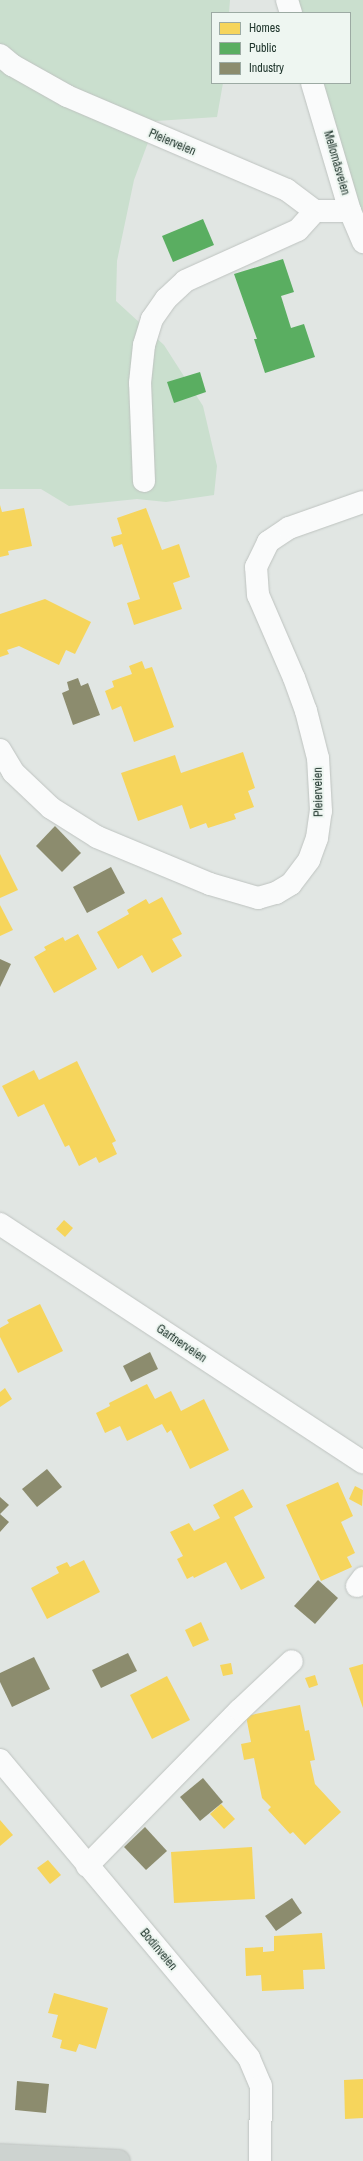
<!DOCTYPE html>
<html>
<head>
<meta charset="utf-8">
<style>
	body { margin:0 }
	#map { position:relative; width:363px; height:2161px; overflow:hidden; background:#e1e6e3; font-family:"Archivo Narrow",sans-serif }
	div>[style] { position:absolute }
	.green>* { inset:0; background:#cadfce }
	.homes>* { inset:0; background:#f6d55c }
	.public>* { inset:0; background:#5aae61 }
	.industry>* { inset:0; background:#8c8c6e }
	.roads { filter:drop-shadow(0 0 1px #bec3c0) drop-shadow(0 0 1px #bec3c0) }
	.minor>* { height:22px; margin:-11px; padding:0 11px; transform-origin:11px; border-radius:11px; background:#fafbfb }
	.major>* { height:22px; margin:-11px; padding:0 11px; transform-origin:11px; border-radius:11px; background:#cdd3d0 }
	span { translate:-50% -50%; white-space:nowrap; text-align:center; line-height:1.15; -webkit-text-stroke:4px #eef6f1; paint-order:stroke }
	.street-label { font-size:12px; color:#21372e }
	.legend { position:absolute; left:211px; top:12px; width:140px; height:72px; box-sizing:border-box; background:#eef6f1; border:1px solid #9caaa3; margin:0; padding:5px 7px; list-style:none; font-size:12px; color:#21372e }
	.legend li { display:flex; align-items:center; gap:8px; height:20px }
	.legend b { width:20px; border:1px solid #9caaa3 }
</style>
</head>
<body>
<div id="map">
	<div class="green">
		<i style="clip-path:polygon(0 0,230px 0,229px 13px,212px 13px,212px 83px,223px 83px,217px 117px,156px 121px,134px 180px,117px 261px,116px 301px,164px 345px,203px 406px,217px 466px,214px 495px,166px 502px,137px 499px,69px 506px,41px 489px,0 489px)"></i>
		<i style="clip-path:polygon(287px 0,363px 0,363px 242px,312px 83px,350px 83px,350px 13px,291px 13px)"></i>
	</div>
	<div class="homes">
		<i style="clip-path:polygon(0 505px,2px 512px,24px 508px,32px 546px,8px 551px,9px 555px,0 557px)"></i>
		<i style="clip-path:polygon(146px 508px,162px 550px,179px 544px,190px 577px,173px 583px,182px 609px,134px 625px,127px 603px,140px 599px,122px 544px,114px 547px,111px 537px,122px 534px,117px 518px)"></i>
		<i style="clip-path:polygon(45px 599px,91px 622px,75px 654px,66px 650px,59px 665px,19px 646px,7px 650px,9px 654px,0 657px,0 614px)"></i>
		<i style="clip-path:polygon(142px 661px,145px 669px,152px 667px,174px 727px,134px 742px,121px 706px,112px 710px,105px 691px,114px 687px,112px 681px,132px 674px,129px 666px)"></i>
		<i style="clip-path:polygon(243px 752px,255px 788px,248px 791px,254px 807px,234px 814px,236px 819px,208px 828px,206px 823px,190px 829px,182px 805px,138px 821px,121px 773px,175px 755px,181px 773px)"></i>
		<i style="clip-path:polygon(0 854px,18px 890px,0 898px)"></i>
		<i style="clip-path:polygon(162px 897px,182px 934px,172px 939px,182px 956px,152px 973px,142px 955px,118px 969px,97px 932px,129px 914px,127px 910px,146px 899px,149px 904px)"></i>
		<i style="clip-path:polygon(0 905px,13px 930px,0 936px)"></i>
		<i style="clip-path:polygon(78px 934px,97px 969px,54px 993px,34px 957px,46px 950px,44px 947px,63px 937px,65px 941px)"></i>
		<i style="clip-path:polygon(77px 1061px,116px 1141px,112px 1143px,117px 1154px,99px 1163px,96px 1157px,79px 1166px,69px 1145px,65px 1147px,44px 1104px,18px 1117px,2px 1086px,34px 1070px,39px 1080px)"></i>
		<i style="clip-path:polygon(64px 1220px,73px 1228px,65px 1237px,56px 1229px)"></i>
		<i style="clip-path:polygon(40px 1304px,63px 1351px,18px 1373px,0 1337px,0 1328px,9px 1323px,7px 1320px)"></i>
		<i style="clip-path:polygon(147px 1384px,155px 1399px,171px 1391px,181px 1411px,204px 1399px,229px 1450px,190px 1469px,171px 1430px,167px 1433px,162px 1424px,127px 1441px,120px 1426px,105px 1433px,96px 1413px,110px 1406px,109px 1403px)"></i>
		<i style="clip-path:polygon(5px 1388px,12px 1399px,0 1407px,0 1392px)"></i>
		<i style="clip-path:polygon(338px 1482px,353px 1516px,341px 1522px,355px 1553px,347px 1557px,352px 1567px,321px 1581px,286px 1505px)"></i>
		<i style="clip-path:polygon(355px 1486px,363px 1490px,362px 1506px,349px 1499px)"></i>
		<i style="clip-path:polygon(243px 1489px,253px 1507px,234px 1517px,265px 1578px,241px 1590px,226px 1562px,194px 1578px,193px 1576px,187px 1579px,177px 1559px,183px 1556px,170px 1532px,189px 1523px,194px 1531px,220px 1518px,213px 1505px)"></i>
		<i style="clip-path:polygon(84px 1560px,100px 1592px,47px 1619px,31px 1588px,59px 1573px,56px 1567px,67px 1562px,70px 1567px)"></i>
		<i style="clip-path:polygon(201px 1622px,209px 1640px,193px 1647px,185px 1630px)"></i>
		<i style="clip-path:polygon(231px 1663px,233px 1674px,223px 1676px,220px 1665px)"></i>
		<i style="clip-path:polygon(363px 1664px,363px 1708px,349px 1668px)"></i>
		<i style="clip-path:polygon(315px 1675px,318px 1685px,309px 1688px,305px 1678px)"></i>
		<i style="clip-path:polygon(167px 1676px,190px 1720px,152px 1739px,130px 1695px)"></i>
		<i style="clip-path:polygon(300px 1705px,305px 1731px,309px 1730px,315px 1760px,310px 1761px,315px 1784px,341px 1812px,305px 1845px,293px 1832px,290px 1834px,268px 1810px,271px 1807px,262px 1798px,254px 1758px,244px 1760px,241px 1744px,251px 1742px,246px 1716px)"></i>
		<i style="clip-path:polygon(221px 1804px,235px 1819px,224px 1829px,210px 1814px)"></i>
		<i style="clip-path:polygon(0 1820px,13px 1835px,0 1846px)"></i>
		<i style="clip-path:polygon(252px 1847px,255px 1899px,174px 1903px,171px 1852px)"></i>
		<i style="clip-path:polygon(48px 1860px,61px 1875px,50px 1884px,37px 1868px)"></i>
		<i style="clip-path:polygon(322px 1933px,325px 1969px,303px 1970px,304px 1989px,262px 1991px,261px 1975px,246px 1976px,245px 1948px,263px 1947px,263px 1952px,274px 1951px,274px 1936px)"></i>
		<i style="clip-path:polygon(54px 1993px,108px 2008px,96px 2049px,79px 2044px,76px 2052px,60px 2048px,62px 2040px,52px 2037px,58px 2015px,48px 2013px)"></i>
		<i style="clip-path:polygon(363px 2079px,363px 2118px,345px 2119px,344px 2080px)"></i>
	</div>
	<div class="public">
		<i style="clip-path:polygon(203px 219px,214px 245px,173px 262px,162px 236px)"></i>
		<i style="clip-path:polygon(283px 259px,294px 292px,281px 296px,291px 328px,304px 324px,315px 357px,265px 373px,254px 339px,257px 339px,234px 274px)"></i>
		<i style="clip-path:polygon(200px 372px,206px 392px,174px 403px,167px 382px)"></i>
	</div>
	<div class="industry">
		<i style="clip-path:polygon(78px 678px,81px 686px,88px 683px,100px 715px,73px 725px,62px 693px,69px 690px,67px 682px)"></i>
		<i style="clip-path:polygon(55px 826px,81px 853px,62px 872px,36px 846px)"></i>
		<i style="clip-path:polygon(111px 867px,125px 893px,87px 913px,73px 887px)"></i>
		<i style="clip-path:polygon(0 959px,11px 964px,0 987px)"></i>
		<i style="clip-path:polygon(150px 1352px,158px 1369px,131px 1382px,123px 1366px)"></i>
		<i style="clip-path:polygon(47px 1469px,62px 1487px,37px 1507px,22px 1489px)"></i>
		<i style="clip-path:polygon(0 1497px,9px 1505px,0 1514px,9px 1522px,0 1532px)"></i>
		<i style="clip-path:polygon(318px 1580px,338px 1598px,315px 1624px,294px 1606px)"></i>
		<i style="clip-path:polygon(128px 1653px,137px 1671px,101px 1688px,92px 1670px)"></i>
		<i style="clip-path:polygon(34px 1657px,50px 1689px,12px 1707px,0 1682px,0 1673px)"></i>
		<i style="clip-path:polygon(203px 1778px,223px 1802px,200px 1821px,180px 1797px)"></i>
		<i style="clip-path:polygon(145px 1827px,167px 1851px,146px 1870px,124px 1847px)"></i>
		<i style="clip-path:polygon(292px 1898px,302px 1913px,276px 1931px,265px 1916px)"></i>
		<i style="clip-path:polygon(17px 2081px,49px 2084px,46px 2113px,15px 2110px)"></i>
	</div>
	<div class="roads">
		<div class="minor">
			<i style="left:287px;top:0;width:14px;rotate:73deg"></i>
			<i style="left:0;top:55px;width:16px;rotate:40deg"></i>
			<i style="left:12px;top:65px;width:63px;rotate:29.4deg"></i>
			<i style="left:67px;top:96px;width:239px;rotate:23.1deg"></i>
			<i style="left:287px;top:190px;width:35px;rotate:37deg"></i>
			<i style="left:315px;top:211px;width:35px"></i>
			<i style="left:312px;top:83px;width:134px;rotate:73.5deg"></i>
			<i style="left:350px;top:211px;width:34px;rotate:67deg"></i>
			<i style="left:144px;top:481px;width:98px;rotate:-92.3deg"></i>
			<i style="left:140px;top:383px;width:38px;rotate:-84deg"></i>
			<i style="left:144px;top:345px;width:27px;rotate:-73deg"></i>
			<i style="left:152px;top:319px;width:24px;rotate:-55deg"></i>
			<i style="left:166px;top:299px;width:26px;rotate:-43deg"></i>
			<i style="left:185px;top:281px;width:124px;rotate:-24.3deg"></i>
			<i style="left:298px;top:230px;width:25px;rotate:-48deg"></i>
			<i style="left:0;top:750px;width:26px;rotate:59deg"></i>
			<i style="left:13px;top:772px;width:52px;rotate:43.5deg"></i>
			<i style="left:51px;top:808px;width:54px;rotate:32.2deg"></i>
			<i style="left:97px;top:837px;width:122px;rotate:22.6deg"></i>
			<i style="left:210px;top:884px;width:50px;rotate:16.3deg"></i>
			<i style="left:258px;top:898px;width:19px;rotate:-16deg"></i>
			<i style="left:276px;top:893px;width:17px;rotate:-31deg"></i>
			<i style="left:291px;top:884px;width:30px;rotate:-53deg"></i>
			<i style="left:309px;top:860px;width:23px;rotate:-70deg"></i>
			<i style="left:317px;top:838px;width:27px;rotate:-82deg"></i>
			<i style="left:321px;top:811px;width:53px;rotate:-93.2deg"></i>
			<i style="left:318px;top:758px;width:49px;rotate:-104.3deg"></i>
			<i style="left:306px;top:711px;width:35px;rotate:-110deg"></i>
			<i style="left:294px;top:678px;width:90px;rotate:-113.4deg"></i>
			<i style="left:258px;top:595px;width:28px;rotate:-94deg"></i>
			<i style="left:256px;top:567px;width:28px;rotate:-64deg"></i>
			<i style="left:268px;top:542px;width:25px;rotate:-34deg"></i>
			<i style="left:289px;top:528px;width:78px;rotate:-19.4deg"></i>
			<i style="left:0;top:1224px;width:434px;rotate:33.3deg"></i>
			<i style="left:357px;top:1586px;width:10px;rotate:-53deg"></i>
			<i style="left:0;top:1760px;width:388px;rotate:50.1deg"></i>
			<i style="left:249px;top:2058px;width:30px;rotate:67deg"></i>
			<i style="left:261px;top:2086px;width:75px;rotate:90.8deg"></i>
			<i style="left:87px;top:1866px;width:219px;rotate:-45.6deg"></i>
			<i style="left:240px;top:1710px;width:71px;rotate:-43.3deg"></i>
		</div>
		<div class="major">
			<i style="left:0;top:2155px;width:119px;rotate:2.9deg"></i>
		</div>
	</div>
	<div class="street-label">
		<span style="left:172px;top:143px;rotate:23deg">Pleierveien</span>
		<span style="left:336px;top:163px;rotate:74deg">Mellomåsveien</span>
		<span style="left:319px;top:792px;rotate:-91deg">Pleierveien</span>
		<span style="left:181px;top:1344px;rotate:34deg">Gartnerveien</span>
		<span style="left:158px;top:1950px;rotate:50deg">Bodinveien</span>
	</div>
	<ul class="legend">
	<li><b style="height:11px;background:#f6d55c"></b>Homes</li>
	<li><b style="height:11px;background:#5aae61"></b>Public</li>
	<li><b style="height:11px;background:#8c8c6e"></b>Industry</li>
	</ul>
</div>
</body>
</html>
